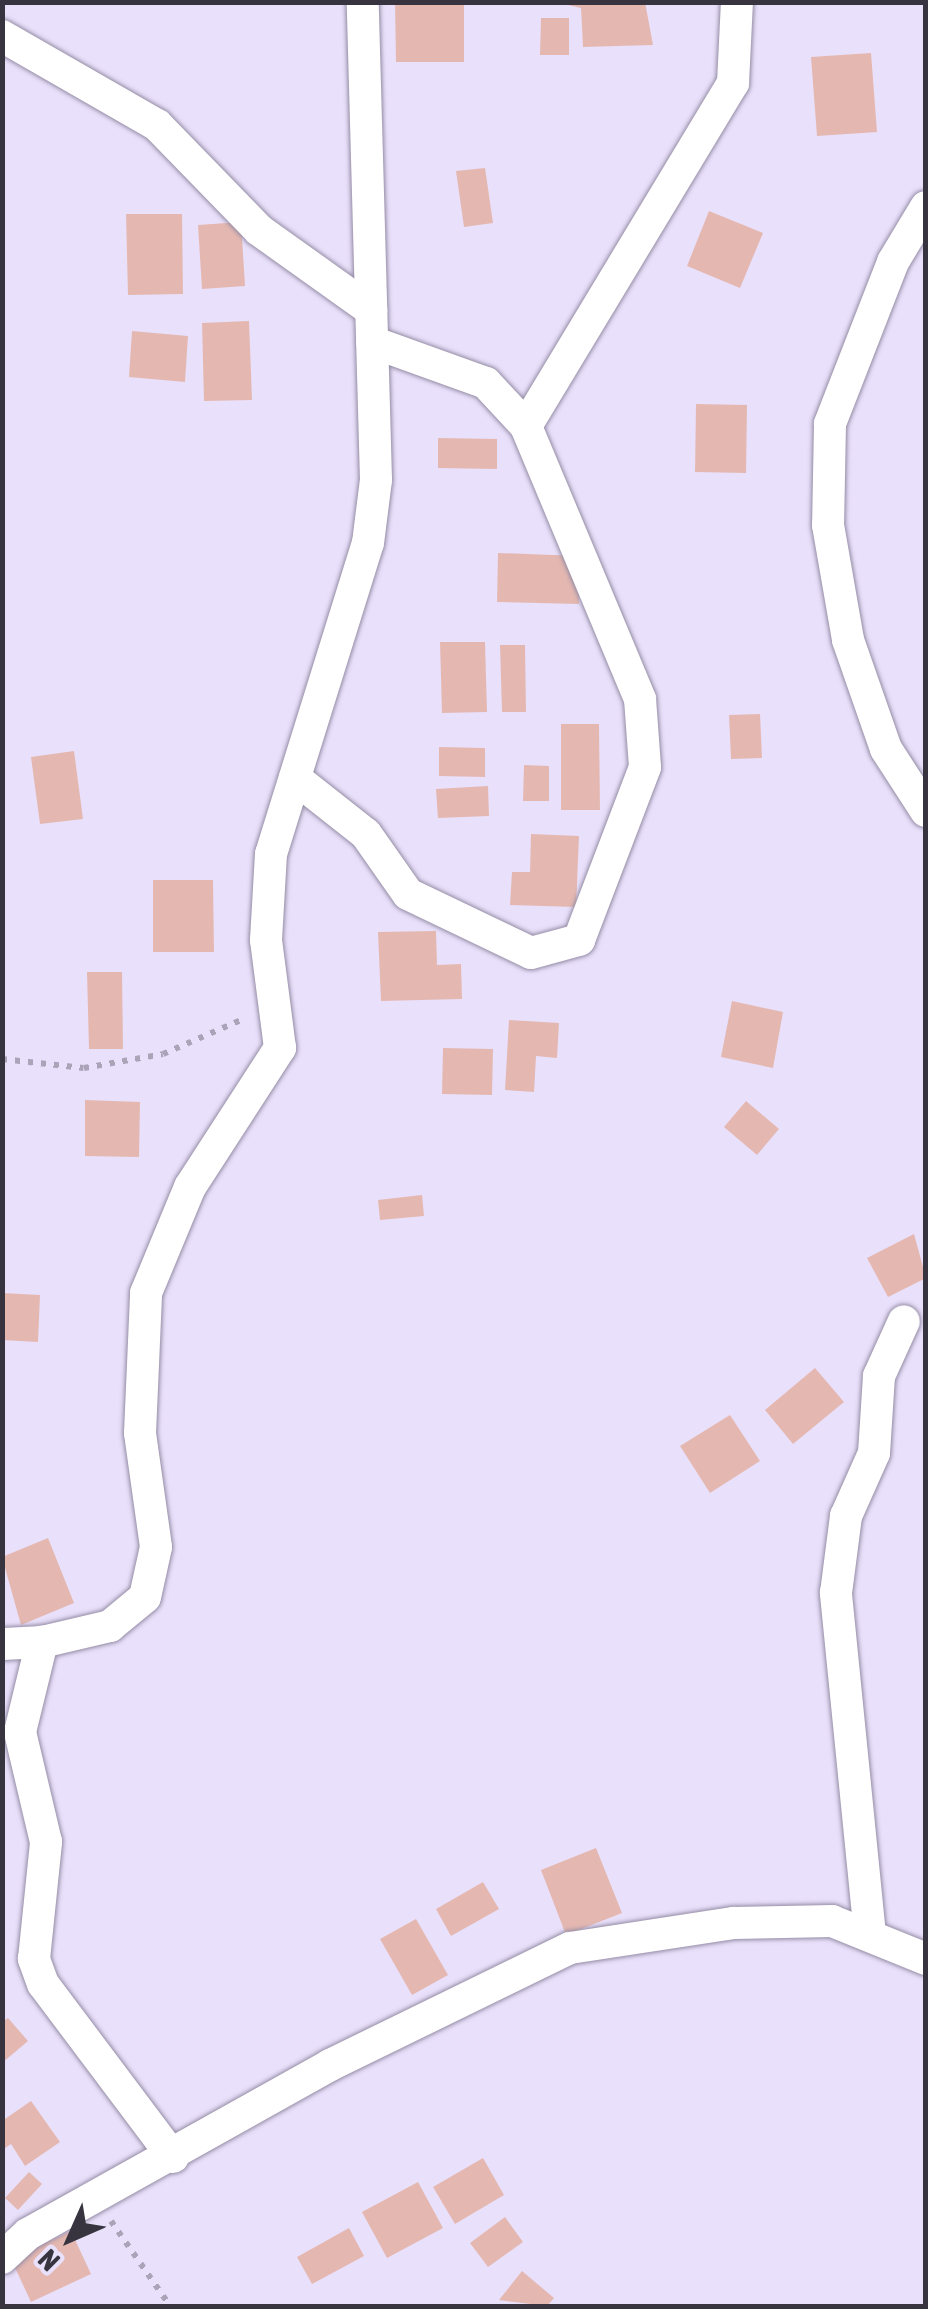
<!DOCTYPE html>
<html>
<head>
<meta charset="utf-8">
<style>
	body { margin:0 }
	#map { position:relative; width:928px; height:2309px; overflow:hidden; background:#e9e0fb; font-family:"Asap Condensed",sans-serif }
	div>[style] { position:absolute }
	.building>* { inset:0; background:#e4b8b1 }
	.path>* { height:6px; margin-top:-3px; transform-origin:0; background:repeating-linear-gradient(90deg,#aba4b9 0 5px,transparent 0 13px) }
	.roads { filter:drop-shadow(0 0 2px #958ca5) drop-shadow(0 0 2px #958ca5) }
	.street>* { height:32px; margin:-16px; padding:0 16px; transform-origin:16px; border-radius:16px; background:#fff }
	span { translate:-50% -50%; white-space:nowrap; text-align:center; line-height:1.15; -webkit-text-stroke:8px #e9e0fb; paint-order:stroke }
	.frame { position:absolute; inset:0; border:5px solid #38343f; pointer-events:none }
	.north { position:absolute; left:20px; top:2189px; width:100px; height:100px; -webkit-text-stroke:8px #e9e0fb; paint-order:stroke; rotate:225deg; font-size:28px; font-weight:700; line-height:40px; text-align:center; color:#38343f }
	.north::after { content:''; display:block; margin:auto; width:35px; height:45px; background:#38343f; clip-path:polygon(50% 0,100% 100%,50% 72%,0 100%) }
</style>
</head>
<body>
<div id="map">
	<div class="building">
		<i style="clip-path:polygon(395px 2px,464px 2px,464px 62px,396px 62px)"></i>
		<i style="clip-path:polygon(555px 2px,645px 2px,653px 45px,583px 47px,581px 8px)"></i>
		<i style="clip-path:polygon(541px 18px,569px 18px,569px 55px,540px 55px)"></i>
		<i style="clip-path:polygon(871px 53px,877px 132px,817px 136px,811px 57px)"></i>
		<i style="clip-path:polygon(485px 168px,493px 223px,464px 227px,456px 171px)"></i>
		<i style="clip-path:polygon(709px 211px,763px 233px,740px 288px,687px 266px)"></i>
		<i style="clip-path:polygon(126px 214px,182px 214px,183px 294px,128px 295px)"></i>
		<i style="clip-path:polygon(241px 222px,245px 286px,202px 289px,198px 225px)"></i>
		<i style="clip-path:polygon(249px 321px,252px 400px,204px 401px,202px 323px)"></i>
		<i style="clip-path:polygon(132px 331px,188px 336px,185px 382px,129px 377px)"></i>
		<i style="clip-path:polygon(696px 404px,747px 405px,746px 473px,695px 472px)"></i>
		<i style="clip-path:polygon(438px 438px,497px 439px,497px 469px,438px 468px)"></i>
		<i style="clip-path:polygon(498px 553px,579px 556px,579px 604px,497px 602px)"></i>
		<i style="clip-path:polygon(440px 642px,485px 642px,487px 712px,442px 713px)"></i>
		<i style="clip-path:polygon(500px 645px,525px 645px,526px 712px,502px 712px)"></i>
		<i style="clip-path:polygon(760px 714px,762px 758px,731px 759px,729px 715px)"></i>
		<i style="clip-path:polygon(561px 724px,599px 724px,600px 810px,561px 810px)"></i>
		<i style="clip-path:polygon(439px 747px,485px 748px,485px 777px,439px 776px)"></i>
		<i style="clip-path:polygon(74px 751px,83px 819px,40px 824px,31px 757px)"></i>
		<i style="clip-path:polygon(524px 765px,549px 766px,549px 801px,523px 801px)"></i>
		<i style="clip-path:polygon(488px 786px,489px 816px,438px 818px,436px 789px)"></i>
		<i style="clip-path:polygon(531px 834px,579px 836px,576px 907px,510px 905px,512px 872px,530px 872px)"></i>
		<i style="clip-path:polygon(153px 880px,213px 880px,214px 952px,153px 952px)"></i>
		<i style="clip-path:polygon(436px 931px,437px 965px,461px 964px,462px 999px,381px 1001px,378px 932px)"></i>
		<i style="clip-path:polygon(87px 972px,122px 972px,123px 1049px,89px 1049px)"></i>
		<i style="clip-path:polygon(732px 1001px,783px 1012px,773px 1068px,721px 1057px)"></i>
		<i style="clip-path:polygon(509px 1020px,559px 1023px,557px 1058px,536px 1056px,534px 1092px,505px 1090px)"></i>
		<i style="clip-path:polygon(443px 1048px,493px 1049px,492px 1095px,442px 1094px)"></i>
		<i style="clip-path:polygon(85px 1100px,140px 1102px,139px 1157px,85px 1156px)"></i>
		<i style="clip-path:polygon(746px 1101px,779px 1129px,757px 1155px,724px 1127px)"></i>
		<i style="clip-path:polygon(422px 1195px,424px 1216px,380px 1220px,378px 1200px)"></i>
		<i style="clip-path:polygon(914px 1234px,926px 1278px,888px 1297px,867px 1258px)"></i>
		<i style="clip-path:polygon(2px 1293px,40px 1295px,38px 1342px,2px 1340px)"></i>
		<i style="clip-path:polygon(815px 1368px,844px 1402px,793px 1444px,765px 1410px)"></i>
		<i style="clip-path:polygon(730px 1415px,760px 1461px,710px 1493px,680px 1446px)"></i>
		<i style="clip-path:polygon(48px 1538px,74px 1603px,21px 1625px,2px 1557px)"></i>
		<i style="clip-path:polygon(596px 1848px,622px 1913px,566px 1935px,541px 1870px)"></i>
		<i style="clip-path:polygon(483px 1882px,499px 1909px,451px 1936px,436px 1909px)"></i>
		<i style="clip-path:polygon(416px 1919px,448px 1975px,412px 1995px,380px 1939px)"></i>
		<i style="clip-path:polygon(8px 2018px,28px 2041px,2px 2063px,2px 2022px)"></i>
		<i style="clip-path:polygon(31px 2101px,60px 2142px,25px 2166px,11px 2144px,2px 2150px,2px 2121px)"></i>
		<i style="clip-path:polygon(483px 2158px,504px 2195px,455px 2224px,433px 2187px)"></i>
		<i style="clip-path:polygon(29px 2172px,42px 2184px,18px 2210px,5px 2198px)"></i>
		<i style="clip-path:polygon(418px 2182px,443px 2228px,387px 2258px,362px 2212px)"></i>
		<i style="clip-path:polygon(505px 2217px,523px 2242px,488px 2267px,470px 2243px)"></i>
		<i style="clip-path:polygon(349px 2228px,364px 2256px,312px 2284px,297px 2257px)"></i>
		<i style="clip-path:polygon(71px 2231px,91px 2274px,31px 2302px,11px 2259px)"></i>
		<i style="clip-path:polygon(522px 2271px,554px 2298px,547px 2306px,499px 2300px)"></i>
	</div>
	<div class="path">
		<i style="left:2px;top:1059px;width:82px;rotate:6.3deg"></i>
		<i style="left:84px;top:1068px;width:80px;rotate:-10deg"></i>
		<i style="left:163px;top:1054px;width:87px;rotate:-23.6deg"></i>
		<i style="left:111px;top:2221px;width:103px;rotate:55.2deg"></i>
	</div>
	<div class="roads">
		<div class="street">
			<i style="left:2px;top:36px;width:179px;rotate:29.9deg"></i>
			<i style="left:157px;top:125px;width:146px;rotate:45.8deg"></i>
			<i style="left:259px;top:230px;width:138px;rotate:35.5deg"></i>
			<i style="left:926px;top:207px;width:64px;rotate:121deg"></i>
			<i style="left:893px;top:262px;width:174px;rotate:111.3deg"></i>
			<i style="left:830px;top:424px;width:101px;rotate:91.1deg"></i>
			<i style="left:828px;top:525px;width:117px;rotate:80.1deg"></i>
			<i style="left:848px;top:640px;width:115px;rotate:70.8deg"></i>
			<i style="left:886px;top:749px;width:74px;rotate:57.2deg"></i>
			<i style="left:526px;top:426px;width:401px;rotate:-58.9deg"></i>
			<i style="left:733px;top:83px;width:81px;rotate:-87.2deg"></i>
			<i style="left:295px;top:778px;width:90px;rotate:38.3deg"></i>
			<i style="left:366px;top:834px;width:73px;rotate:55deg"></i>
			<i style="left:408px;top:894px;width:136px;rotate:25.6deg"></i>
			<i style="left:531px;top:953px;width:50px;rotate:-15.2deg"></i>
			<i style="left:579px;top:940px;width:185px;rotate:-69.1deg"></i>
			<i style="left:645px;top:767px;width:68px;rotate:-94.2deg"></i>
			<i style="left:640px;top:699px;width:296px;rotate:-112.7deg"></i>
			<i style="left:526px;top:426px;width:59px;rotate:-132.9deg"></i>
			<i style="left:486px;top:383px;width:121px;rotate:-160.2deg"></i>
			<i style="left:2px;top:1644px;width:40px;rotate:-2.9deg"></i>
			<i style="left:870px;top:1935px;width:344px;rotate:-95.7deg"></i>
			<i style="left:836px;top:1593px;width:78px;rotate:-82.6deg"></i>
			<i style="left:846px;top:1516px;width:69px;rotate:-66deg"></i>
			<i style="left:874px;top:1453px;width:77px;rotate:-86.3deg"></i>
			<i style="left:879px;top:1376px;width:60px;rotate:-65.6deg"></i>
			<i style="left:173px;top:2157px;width:216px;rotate:-126.9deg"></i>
			<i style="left:43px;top:1984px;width:27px;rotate:-110deg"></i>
			<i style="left:34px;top:1959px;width:118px;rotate:-84.1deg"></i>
			<i style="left:46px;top:1842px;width:113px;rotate:-103.3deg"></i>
			<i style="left:20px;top:1732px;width:93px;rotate:-76.3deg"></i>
			<i style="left:42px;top:1642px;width:70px;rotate:-13.2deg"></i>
			<i style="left:110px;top:1626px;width:45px;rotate:-39.6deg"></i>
			<i style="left:145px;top:1597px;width:51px;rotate:-77.6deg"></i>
			<i style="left:156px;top:1547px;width:115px;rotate:-98deg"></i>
			<i style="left:140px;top:1433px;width:140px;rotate:-87.5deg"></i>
			<i style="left:146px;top:1293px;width:115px;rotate:-67.5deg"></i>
			<i style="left:190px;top:1187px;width:166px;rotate:-57.1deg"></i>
			<i style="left:280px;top:1048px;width:109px;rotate:-97.4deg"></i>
			<i style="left:266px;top:940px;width:86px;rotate:-86.7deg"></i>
			<i style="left:271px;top:854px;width:326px;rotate:-72.7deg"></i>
			<i style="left:368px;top:543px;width:64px;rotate:-82.8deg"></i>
			<i style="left:376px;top:480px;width:478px;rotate:-91.6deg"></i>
			<i style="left:2px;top:2258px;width:35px;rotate:-43deg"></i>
			<i style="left:28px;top:2234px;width:346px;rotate:-29.2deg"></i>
			<i style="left:330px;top:2065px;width:267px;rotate:-26deg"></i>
			<i style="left:570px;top:1948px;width:166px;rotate:-8.7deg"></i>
			<i style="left:734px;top:1923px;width:98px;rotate:-1.2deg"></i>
			<i style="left:832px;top:1921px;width:101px;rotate:22deg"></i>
		</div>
	</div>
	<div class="frame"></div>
	<div class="north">N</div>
</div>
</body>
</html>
